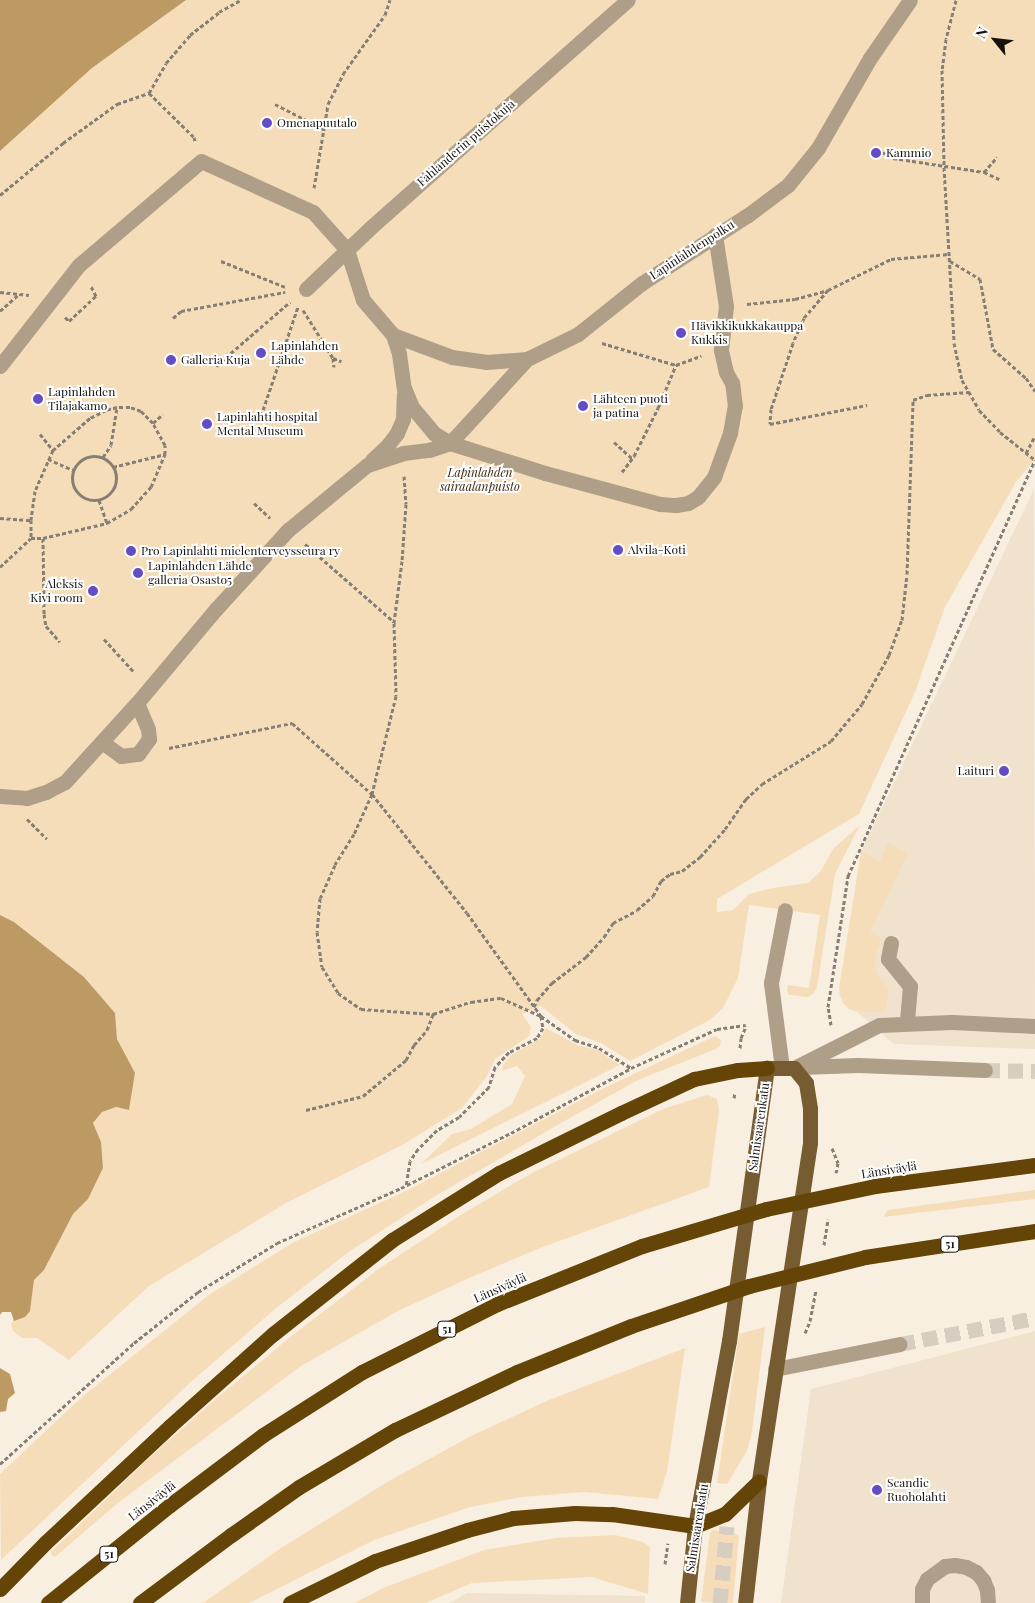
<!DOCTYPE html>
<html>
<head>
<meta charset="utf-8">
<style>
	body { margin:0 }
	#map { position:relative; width:1035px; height:1603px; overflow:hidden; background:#f9efe1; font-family:"Playfair Display",serif }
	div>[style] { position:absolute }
	.built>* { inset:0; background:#f0e2cd }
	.green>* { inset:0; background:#f5ddb9 }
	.water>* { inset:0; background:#bd9a64 }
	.minor-tunnel>* { height:15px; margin-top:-7.5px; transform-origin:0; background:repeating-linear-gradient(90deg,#d7cec1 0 15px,transparent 0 23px) }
	.path>* { height:3px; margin-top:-1.5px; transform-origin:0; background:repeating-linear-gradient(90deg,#867f76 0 4px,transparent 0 6.5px) }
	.path>.ring { margin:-1.5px; padding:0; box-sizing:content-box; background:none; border:3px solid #867f76; border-radius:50% }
	.minor>* { height:15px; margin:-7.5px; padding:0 7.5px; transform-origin:7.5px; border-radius:7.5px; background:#af9f88 }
	.major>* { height:15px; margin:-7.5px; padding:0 7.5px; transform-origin:7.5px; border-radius:7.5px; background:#785c31 }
	.highway>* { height:15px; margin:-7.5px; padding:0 7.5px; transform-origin:7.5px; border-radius:7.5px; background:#644407 }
	.dots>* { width:14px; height:14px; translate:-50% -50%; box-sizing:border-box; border:2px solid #fff; border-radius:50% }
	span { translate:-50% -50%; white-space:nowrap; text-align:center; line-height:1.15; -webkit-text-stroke:4px #fff; paint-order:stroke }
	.shield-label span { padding:1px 4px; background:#fff; border:1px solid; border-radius:4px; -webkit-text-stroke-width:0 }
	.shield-label { font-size:11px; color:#16130e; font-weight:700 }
	.poi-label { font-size:12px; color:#16130e }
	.left { translate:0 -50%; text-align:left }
	.right { translate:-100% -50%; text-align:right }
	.street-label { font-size:12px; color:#16130e }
	.park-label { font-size:12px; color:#392910; font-style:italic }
	.north { position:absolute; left:970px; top:15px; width:50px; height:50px; -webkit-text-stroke:4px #fff; paint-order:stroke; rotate:299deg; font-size:14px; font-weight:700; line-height:20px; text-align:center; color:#16130e }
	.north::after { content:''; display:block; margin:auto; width:18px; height:22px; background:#16130e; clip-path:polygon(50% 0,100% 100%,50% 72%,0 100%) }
</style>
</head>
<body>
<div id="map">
	<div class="built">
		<i style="clip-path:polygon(1034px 489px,1035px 1049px,894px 1044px,856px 1011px,849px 1009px,839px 995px,861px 852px)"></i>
		<i style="clip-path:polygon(1035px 1331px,1035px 1603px,781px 1603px,811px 1389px)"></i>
		<i style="clip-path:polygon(467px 1593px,645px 1596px,645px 1603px,449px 1603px)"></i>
	</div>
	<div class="green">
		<i style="clip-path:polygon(186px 0,1035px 0,1035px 459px,1016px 482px,945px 607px,915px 692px,859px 814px,717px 899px,717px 912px,733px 910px,749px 894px,773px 888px,808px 883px,820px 872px,833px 849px,860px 825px,835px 874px,817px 987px,813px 994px,808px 997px,789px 995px,787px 991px,788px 985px,809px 988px,820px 915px,749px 905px,738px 978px,723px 1008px,710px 1020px,630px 1061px,601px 1043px,576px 1034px,541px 1006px,522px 1014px,531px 1027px,529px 1036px,495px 1059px,487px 1076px,462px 1108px,404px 1144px,286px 1203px,149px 1286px,69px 1360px,37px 1338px,22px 1338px,13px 1331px,11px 1325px,14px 1317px,14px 1321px,30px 1311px,34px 1280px,44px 1270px,73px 1214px,88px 1199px,103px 1168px,101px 1142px,93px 1123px,102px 1112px,116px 1107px,129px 1110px,135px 1073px,117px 1039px,115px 1013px,84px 977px,14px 922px,0 915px,0 151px,92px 68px)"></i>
		<i style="clip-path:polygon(888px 843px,908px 853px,870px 932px,882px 939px,876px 956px,875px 965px,877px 974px,889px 989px,886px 1007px,883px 1012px,856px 1011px,849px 1009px,843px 1003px,839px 988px,861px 852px,880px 861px)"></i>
		<i style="clip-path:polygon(546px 1028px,577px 1045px,597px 1050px,620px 1065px,421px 1164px,452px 1134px,471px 1129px,512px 1104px,525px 1076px,517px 1066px,502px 1071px,503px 1065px,511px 1055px,540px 1039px)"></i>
		<i style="clip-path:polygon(715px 1036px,721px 1040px,720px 1046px,716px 1049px,638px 1080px,568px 1119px,437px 1195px,350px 1251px,275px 1309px,191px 1382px,1px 1560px,0 1474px,83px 1396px,210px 1294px,294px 1242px,408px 1190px,606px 1087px)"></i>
		<i style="clip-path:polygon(707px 1095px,717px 1099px,719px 1111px,709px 1187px,540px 1248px,469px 1278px,398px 1311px,301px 1366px,119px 1502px,55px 1557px,52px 1556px,51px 1552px,148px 1459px,211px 1403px,289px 1338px,380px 1268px,459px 1216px,530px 1174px,663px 1109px)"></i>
		<i style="clip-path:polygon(1035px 1190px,1035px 1199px,883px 1217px,888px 1210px)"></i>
		<i style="clip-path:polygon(765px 1327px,752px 1432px,747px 1451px,727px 1484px,717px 1483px,739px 1334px)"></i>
		<i style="clip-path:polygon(685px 1348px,667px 1472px,658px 1499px,584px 1492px,522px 1497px,470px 1507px,374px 1540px,249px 1603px,203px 1603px,281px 1548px,389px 1481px,473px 1435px,549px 1400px)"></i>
		<i style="clip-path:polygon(713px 1530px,735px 1533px,739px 1536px,733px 1603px,701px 1602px,710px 1533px)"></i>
		<i style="clip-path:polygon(615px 1535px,643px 1542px,650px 1547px,648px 1594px,592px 1577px,472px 1583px,426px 1603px,355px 1603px,383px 1588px,484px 1550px,556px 1538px)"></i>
	</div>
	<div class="water">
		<i style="clip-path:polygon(0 0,186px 0,92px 68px,0 151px)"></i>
		<i style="clip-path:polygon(0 915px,14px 922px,84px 977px,115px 1013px,117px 1039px,135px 1073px,129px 1110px,116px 1107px,102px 1112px,93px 1123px,101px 1142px,103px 1168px,88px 1199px,73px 1214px,44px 1270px,34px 1280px,30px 1311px,25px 1317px,14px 1321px,11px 1312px,2px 1312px,0 1315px)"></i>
		<i style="clip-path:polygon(0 1368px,10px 1374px,15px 1393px,8px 1399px,6px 1411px,0 1412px)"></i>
	</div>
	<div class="minor-tunnel">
		<i style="left:985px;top:1070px;width:50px;rotate:1.1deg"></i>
		<i style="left:900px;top:1344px;width:137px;rotate:-10.9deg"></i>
		<i style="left:720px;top:1603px;width:77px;rotate:-84.8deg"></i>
	</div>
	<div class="path">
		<i style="left:956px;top:0;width:40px;rotate:104.4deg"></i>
		<i style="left:946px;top:39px;width:31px;rotate:97deg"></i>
		<i style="left:942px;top:70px;width:97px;rotate:88.8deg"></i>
		<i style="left:944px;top:167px;width:176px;rotate:86.7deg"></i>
		<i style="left:954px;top:343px;width:38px;rotate:78deg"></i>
		<i style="left:962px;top:380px;width:34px;rotate:60deg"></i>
		<i style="left:979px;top:410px;width:30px;rotate:46deg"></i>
		<i style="left:1000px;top:432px;width:45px;rotate:38.7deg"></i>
		<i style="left:149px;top:93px;width:63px;rotate:44.4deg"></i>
		<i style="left:194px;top:137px;width:4px;rotate:76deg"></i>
		<i style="left:275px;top:104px;width:54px;rotate:27.5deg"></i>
		<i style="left:882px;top:152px;width:13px;rotate:29deg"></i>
		<i style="left:893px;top:158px;width:92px;rotate:8.7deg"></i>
		<i style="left:984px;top:172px;width:20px;rotate:-49deg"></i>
		<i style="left:984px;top:172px;width:17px;rotate:25deg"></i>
		<i style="left:314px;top:188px;width:85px;rotate:-80.5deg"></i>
		<i style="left:328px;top:104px;width:34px;rotate:-63deg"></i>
		<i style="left:343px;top:74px;width:72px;rotate:-54.6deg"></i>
		<i style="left:385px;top:15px;width:16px;rotate:-72deg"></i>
		<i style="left:0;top:195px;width:82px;rotate:-39.5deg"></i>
		<i style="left:63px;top:143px;width:67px;rotate:-35.8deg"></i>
		<i style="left:117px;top:104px;width:34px;rotate:-19deg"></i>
		<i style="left:149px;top:93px;width:34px;rotate:-60deg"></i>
		<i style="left:166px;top:63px;width:37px;rotate:-49deg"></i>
		<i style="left:190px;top:35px;width:37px;rotate:-38deg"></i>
		<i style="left:219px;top:12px;width:25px;rotate:-29deg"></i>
		<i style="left:221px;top:261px;width:69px;rotate:22.1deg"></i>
		<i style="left:950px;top:261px;width:35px;rotate:31deg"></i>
		<i style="left:980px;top:279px;width:71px;rotate:79.5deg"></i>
		<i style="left:993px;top:349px;width:44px;rotate:41.3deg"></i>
		<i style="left:1026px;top:378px;width:16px;rotate:55deg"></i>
		<i style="left:828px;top:290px;width:37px;rotate:131deg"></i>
		<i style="left:804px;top:318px;width:27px;rotate:114deg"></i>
		<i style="left:793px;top:343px;width:70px;rotate:108.4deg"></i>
		<i style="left:771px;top:409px;width:15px;rotate:94deg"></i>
		<i style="left:770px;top:424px;width:99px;rotate:-11.1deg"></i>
		<i style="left:0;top:292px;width:29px;rotate:6deg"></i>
		<i style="left:747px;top:304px;width:48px;rotate:-5.9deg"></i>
		<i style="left:795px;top:299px;width:34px;rotate:-15deg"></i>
		<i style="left:828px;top:290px;width:70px;rotate:-26.2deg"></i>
		<i style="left:891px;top:259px;width:58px;rotate:-4.9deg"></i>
		<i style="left:303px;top:310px;width:57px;rotate:58deg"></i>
		<i style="left:333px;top:358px;width:9px;rotate:84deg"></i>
		<i style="left:0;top:311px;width:25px;rotate:-42deg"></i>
		<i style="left:65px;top:317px;width:6px;rotate:45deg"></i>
		<i style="left:69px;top:321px;width:37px;rotate:-43deg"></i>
		<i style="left:96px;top:296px;width:11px;rotate:-117deg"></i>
		<i style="left:173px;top:318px;width:11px;rotate:-41deg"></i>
		<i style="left:181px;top:311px;width:106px;rotate:-10.4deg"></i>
		<i style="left:602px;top:343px;width:77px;rotate:16.6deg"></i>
		<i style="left:676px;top:365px;width:27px;rotate:-20deg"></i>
		<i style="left:333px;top:358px;width:9px;rotate:21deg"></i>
		<i style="left:216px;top:366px;width:98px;rotate:-40.9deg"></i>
		<i style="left:261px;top:416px;width:115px;rotate:-71.3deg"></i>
		<i style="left:153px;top:423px;width:13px;rotate:-42deg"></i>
		<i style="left:40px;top:434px;width:21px;rotate:51deg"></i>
		<i style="left:614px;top:442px;width:24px;rotate:42deg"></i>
		<i style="left:1026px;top:453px;width:19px;rotate:-62deg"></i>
		<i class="ring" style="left:72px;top:456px;width:41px;height:41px"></i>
		<i style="left:103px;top:457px;width:14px;rotate:-56deg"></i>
		<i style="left:111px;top:445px;width:38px;rotate:-81deg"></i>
		<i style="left:48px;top:459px;width:27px;rotate:24deg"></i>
		<i style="left:113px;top:467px;width:54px;rotate:-14deg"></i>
		<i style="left:622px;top:472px;width:20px;rotate:-53deg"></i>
		<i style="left:634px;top:456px;width:54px;rotate:-63.4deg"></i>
		<i style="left:658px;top:408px;width:47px;rotate:-67.3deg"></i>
		<i style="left:404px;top:476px;width:28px;rotate:86deg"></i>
		<i style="left:406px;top:504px;width:57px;rotate:94deg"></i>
		<i style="left:402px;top:561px;width:63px;rotate:97.4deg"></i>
		<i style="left:394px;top:623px;width:73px;rotate:88.4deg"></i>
		<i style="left:396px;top:696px;width:101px;rotate:103.8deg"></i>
		<i style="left:372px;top:794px;width:44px;rotate:114.2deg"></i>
		<i style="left:354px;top:834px;width:36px;rotate:122deg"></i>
		<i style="left:335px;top:865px;width:36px;rotate:114deg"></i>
		<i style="left:320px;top:898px;width:34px;rotate:95deg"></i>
		<i style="left:317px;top:932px;width:35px;rotate:82deg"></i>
		<i style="left:322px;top:967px;width:31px;rotate:58deg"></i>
		<i style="left:338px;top:993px;width:28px;rotate:35deg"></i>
		<i style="left:361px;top:1009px;width:72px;rotate:4deg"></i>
		<i style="left:433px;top:1014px;width:40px;rotate:-18deg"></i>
		<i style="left:471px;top:1002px;width:30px;rotate:-8deg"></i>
		<i style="left:501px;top:998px;width:44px;rotate:24.2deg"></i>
		<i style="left:541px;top:1016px;width:42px;rotate:35.2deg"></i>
		<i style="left:575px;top:1040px;width:25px;rotate:18deg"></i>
		<i style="left:599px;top:1048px;width:38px;rotate:32deg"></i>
		<i style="left:99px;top:500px;width:24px;rotate:71deg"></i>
		<i style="left:254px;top:503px;width:22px;rotate:43deg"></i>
		<i style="left:0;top:518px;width:31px;rotate:4deg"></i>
		<i style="left:43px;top:538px;width:76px;rotate:89.2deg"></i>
		<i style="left:44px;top:614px;width:12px;rotate:81deg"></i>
		<i style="left:46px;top:626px;width:21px;rotate:49deg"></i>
		<i style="left:305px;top:544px;width:118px;rotate:41.2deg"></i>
		<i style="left:0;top:567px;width:42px;rotate:-43.1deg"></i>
		<i style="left:31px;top:538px;width:12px"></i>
		<i style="left:43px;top:538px;width:66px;rotate:-13.2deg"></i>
		<i style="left:107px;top:523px;width:28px;rotate:-30deg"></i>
		<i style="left:131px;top:509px;width:30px;rotate:-48deg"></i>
		<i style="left:151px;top:487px;width:36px;rotate:-67deg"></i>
		<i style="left:165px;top:454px;width:9px;rotate:-90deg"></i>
		<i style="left:165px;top:445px;width:25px;rotate:-119deg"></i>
		<i style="left:153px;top:423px;width:17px;rotate:-135deg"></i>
		<i style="left:141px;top:411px;width:12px;rotate:-160deg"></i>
		<i style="left:130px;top:407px;width:13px;rotate:180deg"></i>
		<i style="left:117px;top:407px;width:11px;rotate:165deg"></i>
		<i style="left:106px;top:410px;width:18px;rotate:153deg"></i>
		<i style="left:90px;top:418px;width:49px;rotate:139.1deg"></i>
		<i style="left:53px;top:450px;width:45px;rotate:113.7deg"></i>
		<i style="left:35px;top:491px;width:29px;rotate:98deg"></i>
		<i style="left:31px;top:520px;width:18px;rotate:90deg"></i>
		<i style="left:104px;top:639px;width:45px;rotate:47.7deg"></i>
		<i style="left:169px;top:748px;width:126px;rotate:-11.5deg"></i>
		<i style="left:292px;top:723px;width:107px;rotate:41.6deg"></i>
		<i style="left:372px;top:794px;width:152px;rotate:51.4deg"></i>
		<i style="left:467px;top:913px;width:127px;rotate:54.3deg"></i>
		<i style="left:541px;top:1016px;width:12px;rotate:81deg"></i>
		<i style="left:543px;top:1028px;width:12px;rotate:121deg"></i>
		<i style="left:537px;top:1038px;width:31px;rotate:153deg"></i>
		<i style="left:509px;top:1052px;width:21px;rotate:133deg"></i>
		<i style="left:495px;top:1067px;width:21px;rotate:107deg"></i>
		<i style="left:489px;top:1087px;width:42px;rotate:135deg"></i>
		<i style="left:459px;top:1117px;width:26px;rotate:149deg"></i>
		<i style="left:437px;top:1130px;width:27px;rotate:135deg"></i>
		<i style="left:418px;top:1149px;width:14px;rotate:124deg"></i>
		<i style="left:410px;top:1161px;width:24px;rotate:99deg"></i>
		<i style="left:27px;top:819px;width:28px;rotate:45deg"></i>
		<i style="left:534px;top:1007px;width:8px;rotate:-67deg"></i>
		<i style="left:537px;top:1000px;width:23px;rotate:-49deg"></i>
		<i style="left:552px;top:983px;width:43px;rotate:-37.4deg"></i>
		<i style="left:586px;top:957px;width:27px;rotate:-48deg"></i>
		<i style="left:604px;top:937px;width:17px;rotate:-57deg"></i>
		<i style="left:613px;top:923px;width:27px;rotate:-28deg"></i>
		<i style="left:637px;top:910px;width:21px;rotate:-41deg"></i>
		<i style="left:653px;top:896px;width:17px;rotate:-62deg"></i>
		<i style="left:661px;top:881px;width:11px;rotate:-38deg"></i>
		<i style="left:670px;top:874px;width:12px;rotate:-14deg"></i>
		<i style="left:682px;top:871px;width:23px;rotate:-38deg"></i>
		<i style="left:700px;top:857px;width:38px;rotate:-48deg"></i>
		<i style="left:725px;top:829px;width:37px;rotate:-55deg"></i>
		<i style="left:746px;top:799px;width:22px;rotate:-43deg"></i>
		<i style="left:762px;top:784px;width:81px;rotate:-31.9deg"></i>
		<i style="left:831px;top:741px;width:48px;rotate:-50deg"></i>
		<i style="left:862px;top:704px;width:56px;rotate:-61.1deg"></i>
		<i style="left:889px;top:655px;width:37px;rotate:-70deg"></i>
		<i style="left:902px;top:620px;width:46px;rotate:-83.8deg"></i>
		<i style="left:907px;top:574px;width:174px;rotate:-88deg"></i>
		<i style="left:913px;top:400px;width:15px;rotate:-20deg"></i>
		<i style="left:927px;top:395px;width:42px;rotate:-4.1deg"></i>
		<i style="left:831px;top:1025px;width:18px;rotate:-99deg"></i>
		<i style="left:828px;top:1007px;width:133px;rotate:-81.3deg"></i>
		<i style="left:848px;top:876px;width:456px;rotate:-65.8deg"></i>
		<i style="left:740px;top:1048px;width:10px;rotate:-84deg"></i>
		<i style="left:741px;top:1038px;width:13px;rotate:-67deg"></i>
		<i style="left:734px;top:1098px;width:6px;rotate:-81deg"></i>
		<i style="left:306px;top:1110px;width:59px;rotate:-13.8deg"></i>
		<i style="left:363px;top:1096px;width:56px;rotate:-39.9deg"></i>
		<i style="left:406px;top:1060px;width:17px;rotate:-62deg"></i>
		<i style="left:414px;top:1045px;width:20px;rotate:-49deg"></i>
		<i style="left:427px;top:1030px;width:17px;rotate:-69deg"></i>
		<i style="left:832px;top:1148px;width:16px;rotate:68deg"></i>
		<i style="left:838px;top:1163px;width:10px;rotate:101deg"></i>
		<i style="left:824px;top:1245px;width:26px;rotate:-81deg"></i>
		<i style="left:805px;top:1333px;width:13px;rotate:-67deg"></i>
		<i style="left:810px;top:1321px;width:32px;rotate:-79deg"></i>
		<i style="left:0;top:1464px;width:181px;rotate:-42.1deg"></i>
		<i style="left:134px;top:1343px;width:82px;rotate:-38.6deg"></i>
		<i style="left:198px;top:1292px;width:93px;rotate:-31.8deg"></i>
		<i style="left:277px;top:1243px;width:136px;rotate:-23.9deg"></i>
		<i style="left:401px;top:1188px;width:123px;rotate:-26.6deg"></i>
		<i style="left:511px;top:1133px;width:136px;rotate:-28.4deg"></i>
		<i style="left:631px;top:1068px;width:94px;rotate:-24.4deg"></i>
		<i style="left:717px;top:1029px;width:29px;rotate:-8deg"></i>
		<i style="left:665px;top:1564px;width:21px;rotate:-82deg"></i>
	</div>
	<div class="minor">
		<i style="left:306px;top:289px;width:88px;rotate:-43.6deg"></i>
		<i style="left:370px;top:228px;width:344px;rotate:-41.5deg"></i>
		<i style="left:393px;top:335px;width:63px;rotate:20.4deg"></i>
		<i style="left:452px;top:357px;width:34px;rotate:8deg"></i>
		<i style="left:486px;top:362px;width:41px;rotate:-4.2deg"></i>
		<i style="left:527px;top:359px;width:57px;rotate:-26.1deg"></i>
		<i style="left:578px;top:334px;width:82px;rotate:-38.6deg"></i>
		<i style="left:642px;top:283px;width:126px;rotate:-32.7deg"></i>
		<i style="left:748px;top:215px;width:50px;rotate:-36.9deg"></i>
		<i style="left:788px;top:185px;width:48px;rotate:-51deg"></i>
		<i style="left:818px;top:148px;width:104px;rotate:-60deg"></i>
		<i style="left:870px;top:58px;width:70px;rotate:-55.4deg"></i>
		<i style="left:0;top:366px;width:128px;rotate:-52deg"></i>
		<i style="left:79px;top:265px;width:160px;rotate:-40.4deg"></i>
		<i style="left:201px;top:161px;width:123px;rotate:24.5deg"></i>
		<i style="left:313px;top:212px;width:51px;rotate:48.2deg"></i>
		<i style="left:347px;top:250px;width:52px;rotate:72.3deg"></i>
		<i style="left:363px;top:300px;width:46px;rotate:49.4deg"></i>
		<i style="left:393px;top:335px;width:20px;rotate:72deg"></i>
		<i style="left:399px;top:354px;width:34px;rotate:82deg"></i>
		<i style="left:404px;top:388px;width:21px;rotate:67deg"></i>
		<i style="left:412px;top:407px;width:35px;rotate:50deg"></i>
		<i style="left:435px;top:434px;width:17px;rotate:31deg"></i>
		<i style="left:450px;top:443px;width:100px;rotate:17.5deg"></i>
		<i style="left:545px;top:473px;width:119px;rotate:15.1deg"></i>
		<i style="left:660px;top:504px;width:16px;rotate:4deg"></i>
		<i style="left:676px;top:505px;width:12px;rotate:-9deg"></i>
		<i style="left:688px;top:503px;width:12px;rotate:-31deg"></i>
		<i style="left:698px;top:497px;width:26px;rotate:-51deg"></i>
		<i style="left:714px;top:477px;width:47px;rotate:-70deg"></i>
		<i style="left:730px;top:433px;width:27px;rotate:-80deg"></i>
		<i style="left:735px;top:406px;width:23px;rotate:-97deg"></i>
		<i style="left:732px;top:383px;width:13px;rotate:-119deg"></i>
		<i style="left:726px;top:372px;width:23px;rotate:-103deg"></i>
		<i style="left:721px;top:350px;width:44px;rotate:-83.5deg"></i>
		<i style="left:726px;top:306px;width:72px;rotate:-98.8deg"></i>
		<i style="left:372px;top:460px;width:21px;rotate:-43deg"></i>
		<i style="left:387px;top:446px;width:16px;rotate:-52deg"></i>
		<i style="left:397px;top:433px;width:15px;rotate:-67deg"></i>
		<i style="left:403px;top:419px;width:25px;rotate:-88deg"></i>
		<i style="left:102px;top:742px;width:24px;rotate:36deg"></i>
		<i style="left:121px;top:756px;width:17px;rotate:-7deg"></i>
		<i style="left:138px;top:754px;width:19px;rotate:-54deg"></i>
		<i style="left:149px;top:739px;width:10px;rotate:-96deg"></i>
		<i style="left:148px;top:729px;width:28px;rotate:-113deg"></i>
		<i style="left:0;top:796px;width:27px;rotate:4deg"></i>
		<i style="left:27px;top:798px;width:20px;rotate:-18deg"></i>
		<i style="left:46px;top:792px;width:21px;rotate:-28deg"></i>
		<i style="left:65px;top:782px;width:107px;rotate:-47.7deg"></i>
		<i style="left:137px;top:703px;width:123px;rotate:-50deg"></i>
		<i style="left:216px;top:609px;width:107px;rotate:-47.7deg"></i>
		<i style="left:288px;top:530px;width:102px;rotate:-39.4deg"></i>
		<i style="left:367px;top:465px;width:38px;rotate:-18deg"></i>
		<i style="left:403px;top:453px;width:26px;rotate:-7deg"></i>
		<i style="left:429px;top:450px;width:22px;rotate:-18deg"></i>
		<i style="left:450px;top:443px;width:114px;rotate:-47.5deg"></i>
		<i style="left:891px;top:943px;width:16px;rotate:101deg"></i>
		<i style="left:888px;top:959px;width:35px;rotate:51deg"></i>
		<i style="left:910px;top:986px;width:36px;rotate:95deg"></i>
		<i style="left:800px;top:1067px;width:58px;rotate:-2deg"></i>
		<i style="left:858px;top:1065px;width:127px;rotate:2.3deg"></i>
		<i style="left:782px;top:1068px;width:86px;rotate:-97.4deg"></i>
		<i style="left:771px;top:983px;width:74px;rotate:-79.1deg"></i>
		<i style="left:794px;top:1068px;width:95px;rotate:-26.8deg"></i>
		<i style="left:879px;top:1025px;width:73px;rotate:-2.4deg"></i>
		<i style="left:952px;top:1022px;width:83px;rotate:2.8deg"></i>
		<i style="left:775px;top:1369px;width:127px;rotate:-11.3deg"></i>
		<i style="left:922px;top:1603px;width:14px;rotate:-90deg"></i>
		<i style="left:922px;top:1589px;width:11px;rotate:-63deg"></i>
		<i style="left:927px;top:1579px;width:22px;rotate:-36deg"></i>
		<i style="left:945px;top:1566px;width:10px;rotate:-6deg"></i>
		<i style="left:955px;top:1565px;width:11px;rotate:10deg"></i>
		<i style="left:966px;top:1567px;width:11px;rotate:27deg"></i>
		<i style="left:976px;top:1572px;width:11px;rotate:49deg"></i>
		<i style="left:983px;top:1580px;width:11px;rotate:68deg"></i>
		<i style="left:987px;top:1590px;width:13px;rotate:86deg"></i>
	</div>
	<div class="major">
		<i style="left:687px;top:1603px;width:77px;rotate:-84.1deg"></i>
		<i style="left:695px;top:1526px;width:188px;rotate:-79.6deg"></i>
		<i style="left:729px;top:1341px;width:276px;rotate:-82.1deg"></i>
		<i style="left:767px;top:1068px;width:27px"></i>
		<i style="left:794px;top:1068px;width:19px;rotate:51deg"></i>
		<i style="left:806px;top:1083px;width:26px;rotate:81deg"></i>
		<i style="left:810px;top:1109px;width:34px;rotate:90deg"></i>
		<i style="left:810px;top:1143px;width:342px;rotate:98.6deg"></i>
		<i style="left:759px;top:1481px;width:123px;rotate:96.5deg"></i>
	</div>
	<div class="highway">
		<i style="left:0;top:1589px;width:64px;rotate:-45.6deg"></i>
		<i style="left:45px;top:1543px;width:171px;rotate:-43.1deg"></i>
		<i style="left:170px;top:1426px;width:138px;rotate:-41.8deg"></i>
		<i style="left:273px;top:1334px;width:152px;rotate:-38.3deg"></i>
		<i style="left:392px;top:1240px;width:126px;rotate:-32.1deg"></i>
		<i style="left:499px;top:1173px;width:136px;rotate:-26.2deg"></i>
		<i style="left:621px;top:1113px;width:81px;rotate:-25deg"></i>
		<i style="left:694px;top:1079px;width:45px;rotate:-11.6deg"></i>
		<i style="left:738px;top:1070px;width:29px;rotate:-4deg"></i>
		<i style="left:48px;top:1603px;width:156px;rotate:-38.8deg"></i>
		<i style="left:170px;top:1505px;width:116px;rotate:-37deg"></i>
		<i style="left:263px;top:1435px;width:117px;rotate:-32.5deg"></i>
		<i style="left:362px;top:1372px;width:151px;rotate:-26.7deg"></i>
		<i style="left:497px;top:1304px;width:156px;rotate:-21.8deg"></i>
		<i style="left:642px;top:1246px;width:129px;rotate:-16.6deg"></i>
		<i style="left:766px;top:1209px;width:111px;rotate:-11.9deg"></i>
		<i style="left:875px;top:1186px;width:161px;rotate:-7.5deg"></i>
		<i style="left:140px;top:1603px;width:114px;rotate:-36.8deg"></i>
		<i style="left:231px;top:1535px;width:83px;rotate:-35.2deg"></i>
		<i style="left:299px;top:1487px;width:112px;rotate:-30.7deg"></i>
		<i style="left:395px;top:1430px;width:135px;rotate:-25.4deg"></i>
		<i style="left:517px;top:1372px;width:123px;rotate:-22deg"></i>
		<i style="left:631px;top:1326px;width:125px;rotate:-18.7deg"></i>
		<i style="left:749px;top:1286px;width:120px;rotate:-14deg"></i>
		<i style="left:865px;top:1257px;width:172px;rotate:-8.7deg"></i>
		<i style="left:290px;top:1603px;width:95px;rotate:-26.3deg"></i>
		<i style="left:375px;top:1561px;width:97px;rotate:-18.6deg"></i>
		<i style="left:467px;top:1530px;width:48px;rotate:-14.6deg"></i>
		<i style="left:513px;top:1518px;width:62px;rotate:-4.6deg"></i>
		<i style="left:575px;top:1513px;width:37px;rotate:2deg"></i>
		<i style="left:612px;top:1514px;width:84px;rotate:8.2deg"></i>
		<i style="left:695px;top:1526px;width:32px;rotate:-22deg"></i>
		<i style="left:725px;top:1514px;width:47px;rotate:-44.1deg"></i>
	</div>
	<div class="dots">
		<i style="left:267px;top:123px;background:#634cc4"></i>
		<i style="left:876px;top:153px;background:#634cc4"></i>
		<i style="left:681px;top:333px;background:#634cc4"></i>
		<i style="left:261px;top:353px;background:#634cc4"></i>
		<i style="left:171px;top:360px;background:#634cc4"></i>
		<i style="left:38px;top:399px;background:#634cc4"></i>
		<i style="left:583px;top:406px;background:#634cc4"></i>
		<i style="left:207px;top:424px;background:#634cc4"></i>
		<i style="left:618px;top:550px;background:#634cc4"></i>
		<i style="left:131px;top:551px;background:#634cc4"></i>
		<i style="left:138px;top:573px;background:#634cc4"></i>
		<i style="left:93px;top:591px;background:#634cc4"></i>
		<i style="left:1004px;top:771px;background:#634cc4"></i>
		<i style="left:877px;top:1490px;background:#634cc4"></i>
	</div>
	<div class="shield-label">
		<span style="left:950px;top:1244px">51</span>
		<span style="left:447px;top:1329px">51</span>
		<span style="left:109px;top:1554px">51</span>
	</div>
	<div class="poi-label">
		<span class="left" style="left:277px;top:123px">Omenapuutalo</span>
		<span class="left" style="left:886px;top:153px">Kammio</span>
		<span class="left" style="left:691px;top:333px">Hävikkikukkakauppa<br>Kukkis</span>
		<span class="left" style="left:271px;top:353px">Lapinlahden<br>Lähde</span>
		<span class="left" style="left:181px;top:360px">Galleria Kuja</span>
		<span class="left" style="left:48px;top:399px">Lapinlahden<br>Tilajakamo</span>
		<span class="left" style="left:593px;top:406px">Lähteen puoti<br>ja patina</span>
		<span class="left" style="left:217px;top:424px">Lapinlahti hospital<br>Mental Museum</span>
		<span class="left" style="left:628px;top:550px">Alvila-Koti</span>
		<span class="left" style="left:141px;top:551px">Pro Lapinlahti mielenterveysseura ry</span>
		<span class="left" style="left:148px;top:573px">Lapinlahden Lähde<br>galleria Osasto5</span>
		<span class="right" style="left:83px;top:591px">Aleksis<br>Kivi room</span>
		<span class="right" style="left:994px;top:771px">Laituri</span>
		<span class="left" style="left:887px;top:1490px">Scandic<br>Ruoholahti</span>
	</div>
	<div class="street-label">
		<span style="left:466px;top:143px;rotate:-41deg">Fahlanderin puistokuja</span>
		<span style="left:692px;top:250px;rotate:-33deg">Lapinlahdenpolku</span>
		<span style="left:759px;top:1127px;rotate:-82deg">Salmisaarenkatu</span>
		<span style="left:889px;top:1170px;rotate:-9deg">Länsiväylä</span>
		<span style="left:500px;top:1288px;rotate:-24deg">Länsiväylä</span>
		<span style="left:152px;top:1501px;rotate:-38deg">Länsiväylä</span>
		<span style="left:697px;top:1528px;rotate:-81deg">Salmisaarenkatu</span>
	</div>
	<div class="park-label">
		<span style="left:480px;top:480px">Lapinlahden<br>sairaalanpuisto</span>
	</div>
	<div class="north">N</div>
</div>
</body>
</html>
